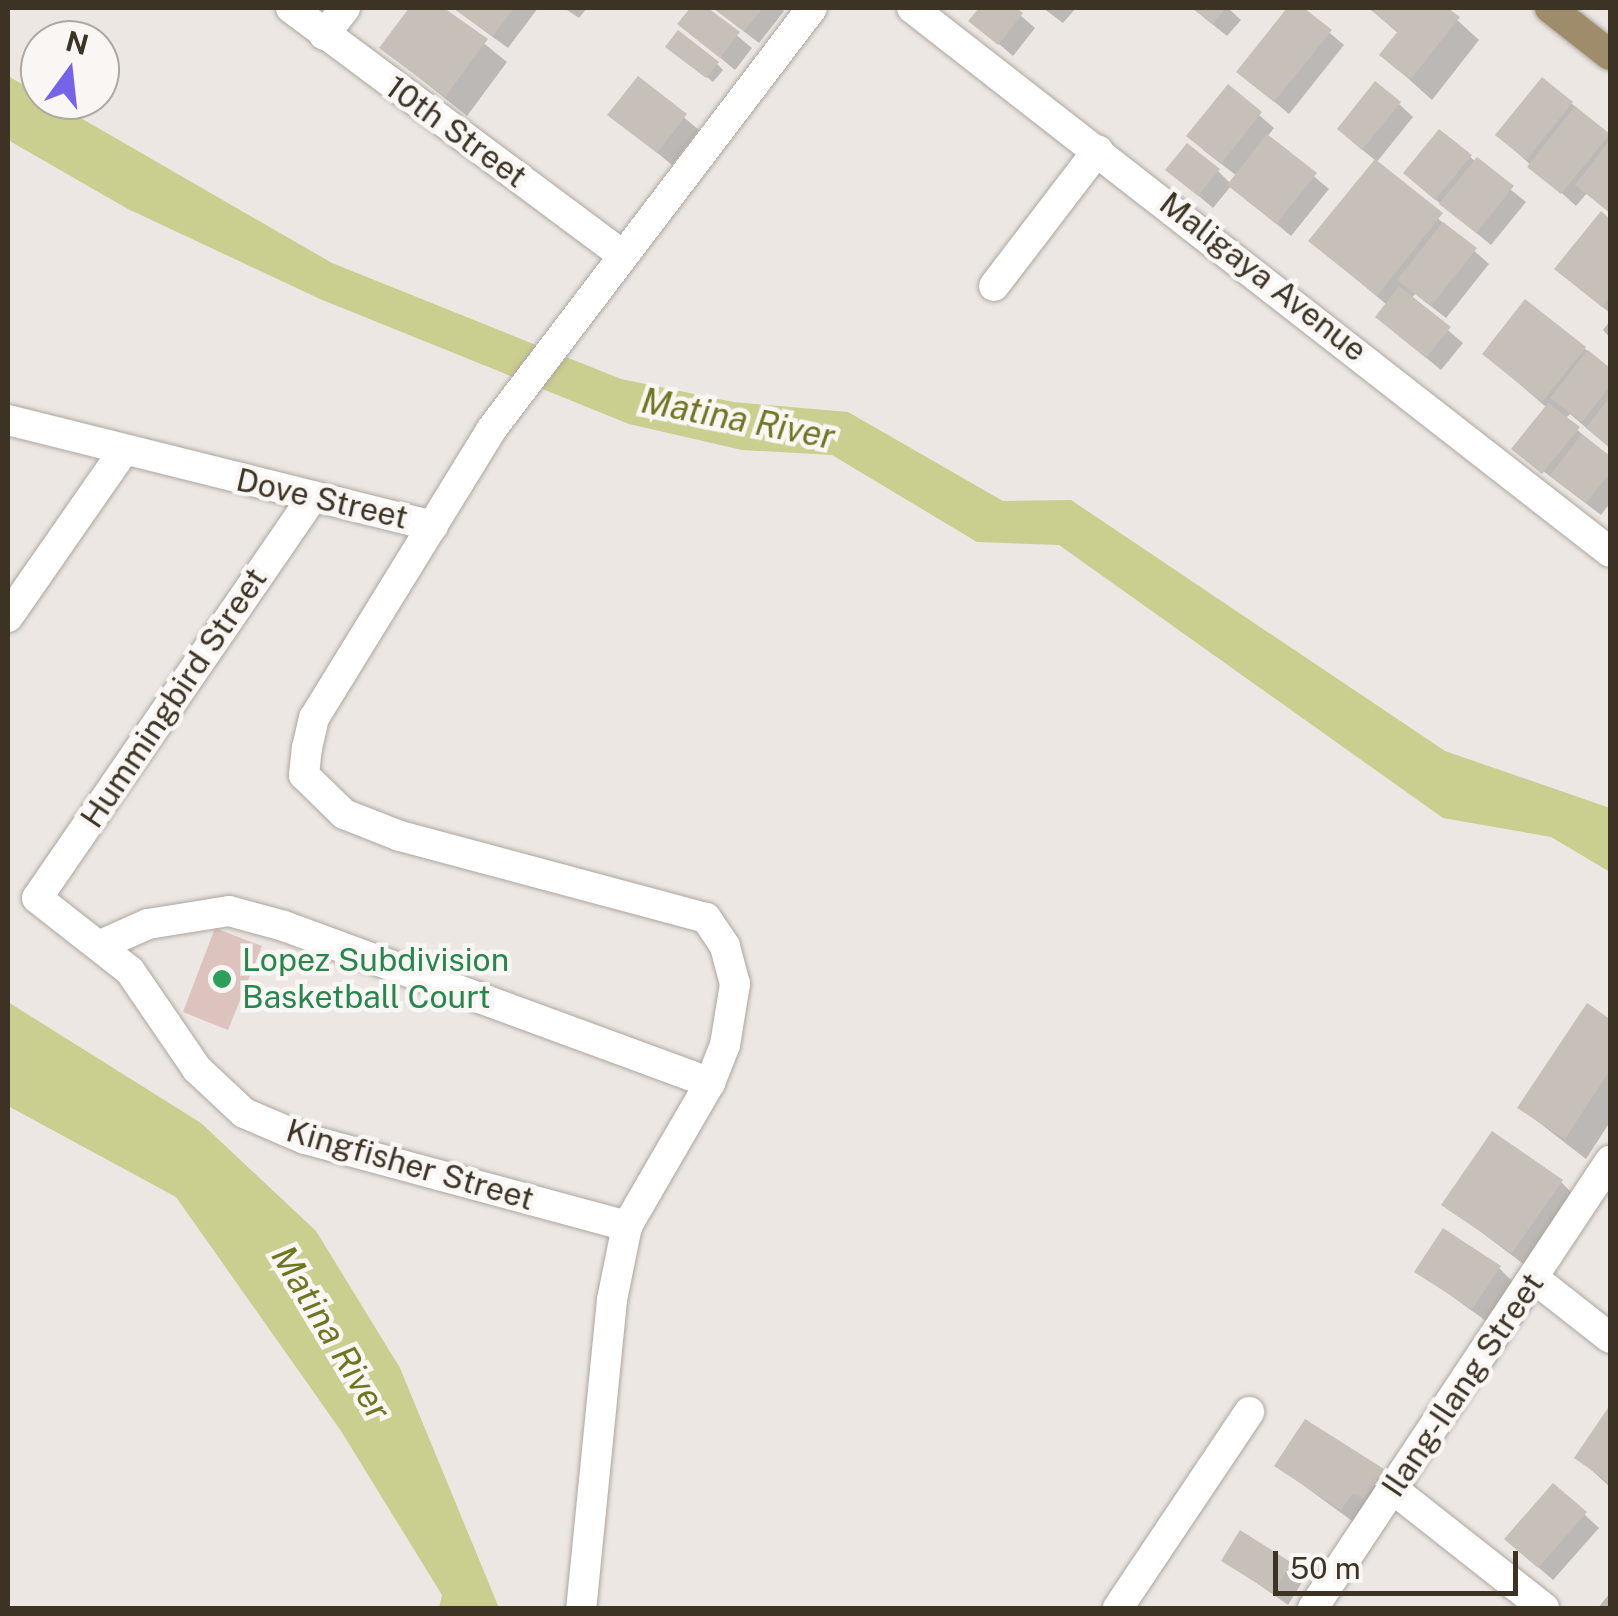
<!DOCTYPE html>
<html>
<head>
<meta charset="utf-8">
<style>
	body { margin:0 }
	#map { position:relative; width:1618px; height:1616px; overflow:hidden; background:#ece7e3; font-family:"Public Sans",sans-serif }
	div>[style] { position:absolute }
	.green>* { inset:0; background:#dcc3bd }
	.water>* { inset:0; background:#cace8e }
	.shadow>* { inset:0; background:#0003 }
	.building>* { inset:0; background:#c7c0b9 }
	.roads { filter:drop-shadow(0 0 2px #ada69e) drop-shadow(0 0 2px #ada69e) }
	.minor>* { height:30px; margin:-15px; padding:0 15px; transform-origin:15px; border-radius:15px; background:#fff }
	.major>* { height:30px; margin:-15px; padding:0 15px; transform-origin:15px; border-radius:15px; background:#9f8c6a }
	.dots>* { width:28px; height:28px; translate:-50% -50%; box-sizing:border-box; border:5px solid #f9f6f4; border-radius:50% }
	span { translate:-50% -50%; white-space:nowrap; text-align:center; line-height:1.15; -webkit-text-stroke:9px #f9f6f4; paint-order:stroke }
	.street-label { font-size:32px; color:#3d3324 }
	.leisure-label { font-size:32px; color:#27864d }
	.left { translate:0 -50%; text-align:left }
	.water-label { font-size:35px; color:#707521; font-style:italic }
	.frame { position:absolute; inset:0; border:10px solid #3d3324; pointer-events:none }
	.north { position:absolute; left:20px; top:20px; width:100px; height:100px; box-sizing:border-box; background:#f9f6f4; border:2px solid #aea8a1; border-radius:50%; rotate:15deg; font-size:28px; font-weight:700; line-height:40px; text-align:center; color:#3d3324 }
	.north::after { content:''; display:block; margin:auto; width:35px; height:45px; background:#7763ea; clip-path:polygon(50% 0,100% 100%,50% 72%,0 100%) }
	.scale { position:absolute; left:1273px; top:1551px; width:245px; height:45px; box-sizing:border-box; border:5px solid #3d3324; border-top:0; padding-left:12px; font-size:30px; line-height:35px; white-space:nowrap; color:#3d3324; -webkit-text-stroke:8px #f9f6f4; paint-order:stroke }
</style>
</head>
<body>
<div id="map">
	<div class="green">
		<i style="clip-path:polygon(215px 928px,262px 946px,228px 1030px,183px 1012px)"></i>
	</div>
	<div class="water">
		<i style="clip-path:polygon(8px 76px,332px 263px,621px 379px,733px 402px,848px 412px,1003px 501px,1071px 500px,1445px 751px,1610px 808px,1610px 872px,1551px 837px,1443px 818px,1059px 545px,977px 542px,832px 455px,742px 450px,629px 424px,320px 299px,128px 209px,8px 140px)"></i>
		<i style="clip-path:polygon(8px 1002px,201px 1123px,316px 1231px,400px 1368px,499px 1608px,439px 1608px,442px 1595px,341px 1431px,176px 1197px,8px 1106px)"></i>
	</div>
	<div class="shadow">
		<i style="clip-path:polygon(412px 8px,440px 8px,507px 62px,467px 116px,382px 48px)"></i>
		<i style="clip-path:polygon(453px 8px,538px 8px,508px 48px)"></i>
		<i style="clip-path:polygon(564px 8px,587px 8px,579px 18px)"></i>
		<i style="clip-path:polygon(693px 8px,704px 8px,752px 48px,735px 70px,680px 24px)"></i>
		<i style="clip-path:polygon(713px 8px,780px 8px,784px 11px,759px 43px)"></i>
		<i style="clip-path:polygon(982px 8px,1012px 8px,1035px 28px,1013px 56px,972px 21px)"></i>
		<i style="clip-path:polygon(1043px 8px,1076px 8px,1063px 23px)"></i>
		<i style="clip-path:polygon(1192px 8px,1228px 8px,1241px 20px,1227px 36px)"></i>
		<i style="clip-path:polygon(1291px 8px,1300px 8px,1344px 45px,1289px 114px,1239px 72px)"></i>
		<i style="clip-path:polygon(1369px 8px,1444px 8px,1479px 40px,1432px 100px,1382px 55px,1399px 34px)"></i>
		<i style="clip-path:polygon(675px 52px,717px 64px,723px 70px,713px 82px)"></i>
		<i style="clip-path:polygon(638px 79px,699px 130px,672px 165px,610px 114px)"></i>
		<i style="clip-path:polygon(1228px 88px,1274px 128px,1267px 137px,1329px 189px,1291px 236px,1231px 186px,1213px 208px,1168px 170px,1218px 171px,1231px 184px,1237px 176px,1203px 150px)"></i>
		<i style="clip-path:polygon(1571px 103px,1610px 137px,1610px 213px,1587px 193px,1576px 206px,1512px 148px)"></i>
		<i style="clip-path:polygon(1399px 104px,1413px 117px,1376px 163px,1489px 264px,1446px 318px,1415px 294px,1411px 299px,1463px 343px,1441px 370px,1392px 330px,1387px 305px,1311px 241px,1376px 161px,1354px 143px)"></i>
		<i style="clip-path:polygon(1470px 157px,1526px 202px,1491px 245px,1420px 187px)"></i>
		<i style="clip-path:polygon(1601px 215px,1610px 222px,1610px 313px,1571px 282px)"></i>
		<i style="clip-path:polygon(1610px 321px,1610px 338px,1603px 330px)"></i>
		<i style="clip-path:polygon(1584px 348px,1610px 371px,1610px 448px,1570px 414px,1565px 419px,1610px 459px,1610px 503px,1601px 515px,1514px 449px,1547px 408px,1485px 354px)"></i>
		<i style="clip-path:polygon(1587px 1006px,1610px 1022px,1610px 1122px,1586px 1159px,1520px 1108px)"></i>
		<i style="clip-path:polygon(1561px 1182px,1582px 1203px,1534px 1272px,1444px 1204px)"></i>
		<i style="clip-path:polygon(1499px 1268px,1513px 1282px,1486px 1321px,1417px 1271px)"></i>
		<i style="clip-path:polygon(1610px 1410px,1610px 1487px,1577px 1457px)"></i>
		<i style="clip-path:polygon(1277px 1466px,1382px 1471px,1403px 1492px,1363px 1529px)"></i>
		<i style="clip-path:polygon(1554px 1486px,1599px 1528px,1553px 1580px,1521px 1552px)"></i>
		<i style="clip-path:polygon(1224px 1560px,1291px 1565px,1304px 1579px,1288px 1605px)"></i>
		<i style="clip-path:polygon(1610px 1593px,1610px 1608px,1598px 1608px)"></i>
	</div>
	<div class="building">
		<i style="clip-path:polygon(409px 8px,444px 8px,488px 39px,445px 97px,379px 48px)"></i>
		<i style="clip-path:polygon(453px 8px,514px 8px,493px 36px)"></i>
		<i style="clip-path:polygon(690px 8px,708px 8px,740px 32px,720px 58px,677px 24px)"></i>
		<i style="clip-path:polygon(714px 8px,763px 8px,744px 31px)"></i>
		<i style="clip-path:polygon(979px 8px,1016px 8px,1023px 13px,998px 45px,968px 21px)"></i>
		<i style="clip-path:polygon(1192px 8px,1226px 8px,1213px 24px)"></i>
		<i style="clip-path:polygon(1287px 8px,1304px 8px,1332px 30px,1274px 102px,1236px 72px)"></i>
		<i style="clip-path:polygon(1368px 8px,1448px 8px,1460px 17px,1410px 80px,1379px 55px,1398px 31px)"></i>
		<i style="clip-path:polygon(678px 30px,719px 62px,706px 78px,665px 47px)"></i>
		<i style="clip-path:polygon(638px 76px,687px 114px,657px 153px,607px 115px)"></i>
		<i style="clip-path:polygon(1542px 77px,1573px 102px,1526px 160px,1495px 135px)"></i>
		<i style="clip-path:polygon(1375px 81px,1401px 102px,1362px 150px,1337px 129px)"></i>
		<i style="clip-path:polygon(1228px 84px,1262px 112px,1221px 164px,1186px 136px)"></i>
		<i style="clip-path:polygon(1575px 106px,1610px 134px,1561px 194px,1527px 167px)"></i>
		<i style="clip-path:polygon(1439px 129px,1472px 155px,1435px 200px,1403px 173px)"></i>
		<i style="clip-path:polygon(1267px 134px,1317px 173px,1276px 224px,1227px 185px)"></i>
		<i style="clip-path:polygon(1610px 140px,1610px 213px,1575px 185px)"></i>
		<i style="clip-path:polygon(1187px 143px,1220px 169px,1198px 196px,1165px 170px)"></i>
		<i style="clip-path:polygon(1477px 157px,1514px 186px,1476px 233px,1439px 204px)"></i>
		<i style="clip-path:polygon(1375px 159px,1443px 213px,1377px 296px,1308px 241px)"></i>
		<i style="clip-path:polygon(1601px 211px,1610px 219px,1610px 296px,1602px 307px,1554px 269px)"></i>
		<i style="clip-path:polygon(1443px 222px,1477px 248px,1431px 306px,1397px 280px)"></i>
		<i style="clip-path:polygon(1399px 286px,1451px 327px,1426px 358px,1375px 317px)"></i>
		<i style="clip-path:polygon(1525px 299px,1586px 347px,1542px 402px,1482px 354px)"></i>
		<i style="clip-path:polygon(1588px 350px,1610px 368px,1610px 386px,1582px 422px,1550px 398px)"></i>
		<i style="clip-path:polygon(1610px 397px,1610px 448px,1586px 428px)"></i>
		<i style="clip-path:polygon(1548px 403px,1580px 427px,1542px 474px,1511px 449px)"></i>
		<i style="clip-path:polygon(1582px 434px,1610px 456px,1610px 473px,1586px 503px,1550px 475px)"></i>
		<i style="clip-path:polygon(1587px 1003px,1610px 1019px,1610px 1070px,1565px 1139px,1517px 1108px)"></i>
		<i style="clip-path:polygon(1492px 1131px,1563px 1180px,1512px 1253px,1441px 1205px)"></i>
		<i style="clip-path:polygon(1443px 1228px,1501px 1266px,1472px 1309px,1414px 1272px)"></i>
		<i style="clip-path:polygon(1610px 1405px,1610px 1483px,1574px 1458px)"></i>
		<i style="clip-path:polygon(1305px 1419px,1384px 1469px,1364px 1499px,1353px 1493px,1341px 1510px,1274px 1466px)"></i>
		<i style="clip-path:polygon(1553px 1483px,1587px 1512px,1538px 1568px,1504px 1539px)"></i>
		<i style="clip-path:polygon(1240px 1530px,1292px 1563px,1273px 1593px,1221px 1561px)"></i>
	</div>
	<div class="roads">
		<div class="minor">
			<i style="left:291px;top:8px;width:413px;rotate:36.7deg"></i>
			<i style="left:912px;top:8px;width:885px;rotate:37.93deg"></i>
			<i style="left:324px;top:35px;width:34px;rotate:-52deg"></i>
			<i style="left:994px;top:286px;width:171px;rotate:-52.6deg"></i>
			<i style="left:8px;top:420px;width:438px;rotate:14deg"></i>
			<i style="left:312px;top:498px;width:485px;rotate:124.5deg"></i>
			<i style="left:37px;top:898px;width:118px;rotate:38.1deg"></i>
			<i style="left:130px;top:971px;width:119px;rotate:55.6deg"></i>
			<i style="left:197px;top:1069px;width:64px;rotate:43.1deg"></i>
			<i style="left:244px;top:1113px;width:66px;rotate:23.1deg"></i>
			<i style="left:305px;top:1139px;width:334px;rotate:15.1deg"></i>
			<i style="left:627px;top:1226px;width:76px;rotate:101.5deg"></i>
			<i style="left:612px;top:1300px;width:310px;rotate:95.7deg"></i>
			<i style="left:8px;top:617px;width:203px;rotate:-55.2deg"></i>
			<i style="left:103px;top:944px;width:49px;rotate:-24deg"></i>
			<i style="left:148px;top:924px;width:82px;rotate:-9.1deg"></i>
			<i style="left:229px;top:911px;width:57px;rotate:15.3deg"></i>
			<i style="left:284px;top:926px;width:454px;rotate:20.2deg"></i>
			<i style="left:627px;top:1226px;width:165px;rotate:-59.9deg"></i>
			<i style="left:710px;top:1083px;width:41px;rotate:-68.5deg"></i>
			<i style="left:725px;top:1045px;width:62px;rotate:-80.7deg"></i>
			<i style="left:735px;top:984px;width:39px;rotate:-105deg"></i>
			<i style="left:725px;top:946px;width:34px;rotate:-124deg"></i>
			<i style="left:706px;top:918px;width:317px;rotate:-165deg"></i>
			<i style="left:400px;top:836px;width:60px;rotate:-158.6deg"></i>
			<i style="left:344px;top:814px;width:56px;rotate:-135.7deg"></i>
			<i style="left:304px;top:775px;width:27px;rotate:-84deg"></i>
			<i style="left:307px;top:748px;width:31px;rotate:-77deg"></i>
			<i style="left:314px;top:718px;width:338px;rotate:-58.4deg"></i>
			<i style="left:491px;top:430px;width:530px;rotate:-52.74deg"></i>
			<i style="left:1535px;top:1279px;width:95px;rotate:38.2deg"></i>
			<i style="left:1394px;top:1490px;width:191px;rotate:38.2deg"></i>
			<i style="left:1118px;top:1608px;width:236px;rotate:-56.2deg"></i>
			<i style="left:1313px;top:1608px;width:537px;rotate:-56.4deg"></i>
		</div>
		<div class="major">
			<i style="left:1550px;top:8px;width:76px;rotate:38.1deg"></i>
		</div>
	</div>
	<div class="dots">
		<i style="left:222px;top:979px;background:#2e9e5b"></i>
	</div>
	<div class="street-label">
		<span style="left:456px;top:132px;rotate:36deg">10th Street</span>
		<span style="left:1263px;top:277px;rotate:38deg">Maligaya Avenue</span>
		<span style="left:322px;top:499px;rotate:13deg">Dove Street</span>
		<span style="left:174px;top:698px;rotate:-56deg">Hummingbird Street</span>
		<span style="left:410px;top:1165px;rotate:16deg">Kingfisher Street</span>
		<span style="left:1463px;top:1385px;rotate:-56deg">Ilang-Ilang Street</span>
	</div>
	<div class="leisure-label">
		<span class="left" style="left:242px;top:979px">Lopez Subdivision<br>Basketball Court</span>
	</div>
	<div class="water-label">
		<span style="left:738px;top:419px;rotate:11deg">Matina River</span>
		<span style="left:331px;top:1333px;rotate:59deg">Matina River</span>
	</div>
	<div class="frame"></div>
	<div class="north">N</div>
	<div class="scale">50 m</div>
</div>
</body>
</html>
